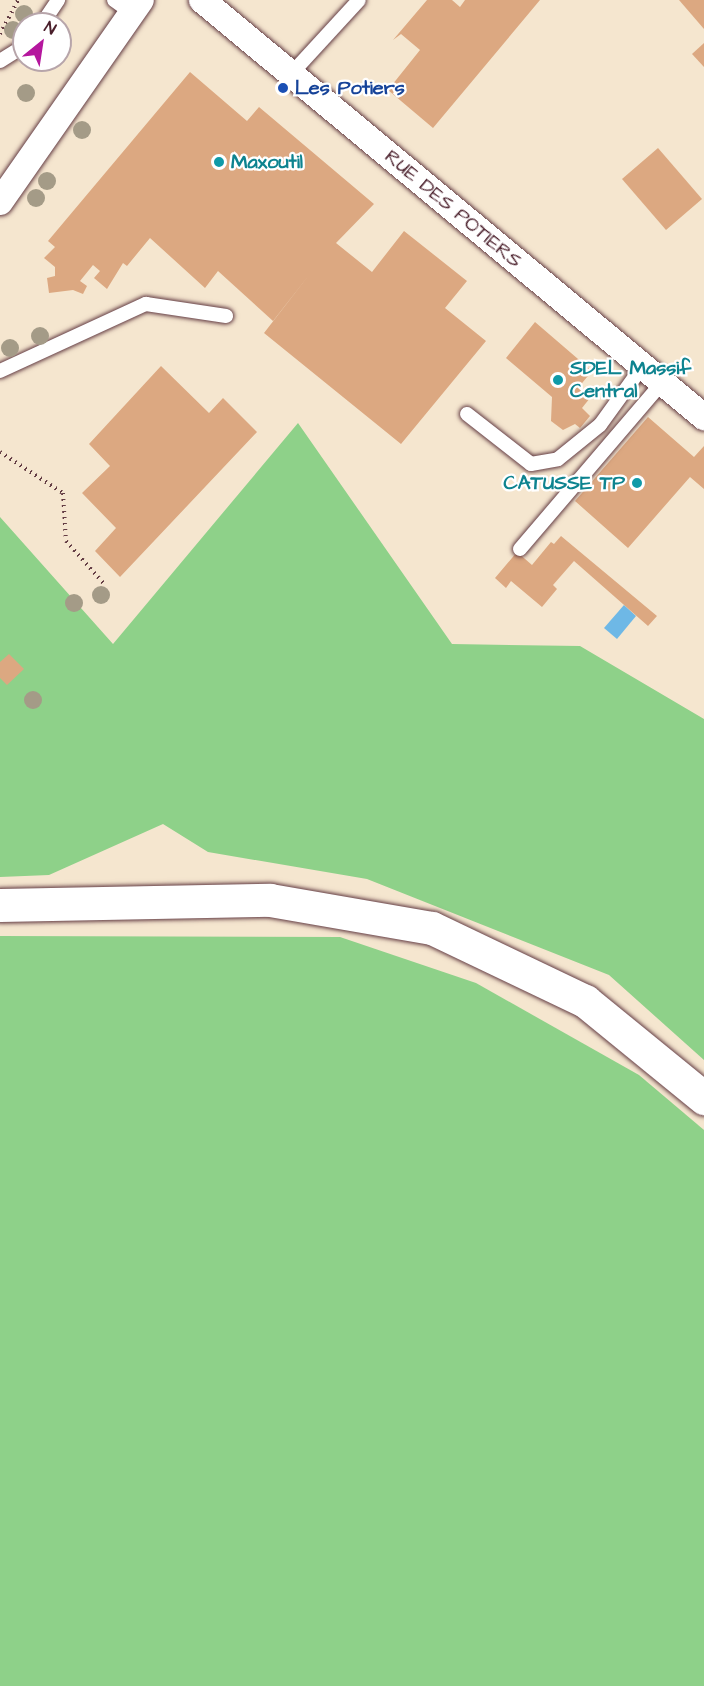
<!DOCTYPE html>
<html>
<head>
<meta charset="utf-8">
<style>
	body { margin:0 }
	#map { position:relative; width:704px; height:1686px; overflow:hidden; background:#f5e6cf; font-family:"Architects Daughter",sans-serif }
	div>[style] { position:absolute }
	.green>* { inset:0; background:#8ed189 }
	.water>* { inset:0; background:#6eb8e6 }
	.building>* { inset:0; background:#dca881 }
	.path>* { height:4px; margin-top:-2px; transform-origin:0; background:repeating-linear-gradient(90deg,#643d44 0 1.5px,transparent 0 6px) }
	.roads { filter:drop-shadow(0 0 2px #643d44) drop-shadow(0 0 2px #643d44) }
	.lane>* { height:14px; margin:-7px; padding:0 7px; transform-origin:7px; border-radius:7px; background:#fff }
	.street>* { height:26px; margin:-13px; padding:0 13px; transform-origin:13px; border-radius:13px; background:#fff }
	.primary>* { height:33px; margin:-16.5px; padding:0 16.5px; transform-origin:16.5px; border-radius:16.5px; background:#fff }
	.trees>* { width:18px; height:18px; margin:-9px; border-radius:50%; background:#a49b87 }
	.dots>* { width:16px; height:16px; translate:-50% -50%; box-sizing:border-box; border:3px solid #fff; border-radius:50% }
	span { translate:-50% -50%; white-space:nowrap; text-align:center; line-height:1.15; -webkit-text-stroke:4.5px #fff; paint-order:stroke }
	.transit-label { font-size:20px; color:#164399; font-weight:700 }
	.left { translate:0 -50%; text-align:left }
	.culture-label { font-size:20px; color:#0d838f; font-weight:700 }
	.right { translate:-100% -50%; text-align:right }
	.street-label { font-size:20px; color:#4a1f2b }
	.north { position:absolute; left:12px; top:12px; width:60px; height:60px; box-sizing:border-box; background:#fff; border:2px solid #b7a5aa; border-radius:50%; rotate:30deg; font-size:16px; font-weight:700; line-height:24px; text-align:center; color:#4a1f2b }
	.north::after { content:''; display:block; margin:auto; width:21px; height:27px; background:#b5179e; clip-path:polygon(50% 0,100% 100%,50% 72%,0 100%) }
</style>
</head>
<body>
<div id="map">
	<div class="green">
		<i style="clip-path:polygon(298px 423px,452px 644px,580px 646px,704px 719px,704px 1060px,609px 975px,367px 879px,208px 852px,163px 824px,49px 875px,0 877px,0 517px,113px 644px)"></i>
		<i style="clip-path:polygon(0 936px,340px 937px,476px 983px,639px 1075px,704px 1130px,704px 1686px,0 1686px)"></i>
	</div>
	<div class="water">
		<i style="clip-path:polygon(624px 605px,636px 616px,617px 639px,604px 628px)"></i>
	</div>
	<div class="building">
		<i style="clip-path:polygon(427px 0,452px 0,460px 7px,465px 0,540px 0,433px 128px,388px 90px,420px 50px,401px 34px,393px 40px)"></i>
		<i style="clip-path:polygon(679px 0,704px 0,704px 29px)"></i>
		<i style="clip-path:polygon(704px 43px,704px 67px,692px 54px)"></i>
		<i style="clip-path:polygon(190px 72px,247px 121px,259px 107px,374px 204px,336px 243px,372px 272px,404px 231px,467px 281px,445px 308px,486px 341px,401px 444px,264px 333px,309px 275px,273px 321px,218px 271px,205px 288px,150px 238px,127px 266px,123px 263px,107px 289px,94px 278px,100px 271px,93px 265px,80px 281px,87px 286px,83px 294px,73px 290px,49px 293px,47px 278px,55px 276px,55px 267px,44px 258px,55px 247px,48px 241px)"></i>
		<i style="clip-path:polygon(658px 148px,702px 199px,666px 230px,622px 179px)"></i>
		<i style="clip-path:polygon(535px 322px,592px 371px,578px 388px,590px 398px,582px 408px,590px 416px,580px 428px,575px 424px,563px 430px,551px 421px,552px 397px,506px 358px)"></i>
		<i style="clip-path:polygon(161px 366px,209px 413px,223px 398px,257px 432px,120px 577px,95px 551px,116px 528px,82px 493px,110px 466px,89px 444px)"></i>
		<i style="clip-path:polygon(648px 417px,694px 457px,704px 446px,704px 489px,690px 477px,628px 548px,575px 501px)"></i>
		<i style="clip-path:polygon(561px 536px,657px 616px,648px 626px,574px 561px,553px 585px,557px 589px,542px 607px,511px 581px,506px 588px,495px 578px,517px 552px,532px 565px,551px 542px,554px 544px)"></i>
		<i style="clip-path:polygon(9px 654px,24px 669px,7px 685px,0 678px,0 662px)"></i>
	</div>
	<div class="path">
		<i style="left:0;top:34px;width:38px;rotate:-62deg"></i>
		<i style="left:0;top:452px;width:75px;rotate:33.1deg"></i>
		<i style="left:63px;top:493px;width:48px;rotate:86.4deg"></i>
		<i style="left:66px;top:541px;width:59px;rotate:48.4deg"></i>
	</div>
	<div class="roads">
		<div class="lane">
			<i style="left:114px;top:0;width:22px;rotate:36deg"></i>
			<i style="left:42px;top:24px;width:29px;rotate:-56deg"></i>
			<i style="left:0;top:61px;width:28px;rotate:-32deg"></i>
			<i style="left:291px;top:74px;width:100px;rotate:-47.4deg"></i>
			<i style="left:0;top:371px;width:161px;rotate:-24.7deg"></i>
			<i style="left:146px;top:304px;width:81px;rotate:8.5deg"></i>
			<i style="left:467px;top:414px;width:81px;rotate:38deg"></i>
			<i style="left:531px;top:464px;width:27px;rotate:-10deg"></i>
			<i style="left:558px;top:459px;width:54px;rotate:-39deg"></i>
			<i style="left:600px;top:425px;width:72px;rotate:-54.1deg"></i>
			<i style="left:520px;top:549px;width:218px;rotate:-49.5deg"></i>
		</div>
		<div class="street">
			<i style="left:202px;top:0;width:653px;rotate:39.72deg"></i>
			<i style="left:0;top:202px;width:246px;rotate:-55.1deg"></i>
		</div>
		<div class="primary">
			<i style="left:0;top:905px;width:270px;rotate:-1.1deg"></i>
			<i style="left:270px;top:900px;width:164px;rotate:9.8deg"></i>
			<i style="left:432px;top:928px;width:170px;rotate:25.5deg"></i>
			<i style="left:585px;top:1001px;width:154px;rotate:39.2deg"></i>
		</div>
	</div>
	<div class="trees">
		<i style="left:24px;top:14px"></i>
		<i style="left:13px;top:30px"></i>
		<i style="left:26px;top:93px"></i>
		<i style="left:82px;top:130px"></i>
		<i style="left:47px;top:181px"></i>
		<i style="left:36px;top:198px"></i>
		<i style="left:40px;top:336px"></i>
		<i style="left:10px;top:348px"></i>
		<i style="left:101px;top:595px"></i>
		<i style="left:74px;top:603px"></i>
		<i style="left:33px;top:700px"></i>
	</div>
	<div class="dots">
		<i style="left:283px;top:88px;background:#1a4fb4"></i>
		<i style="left:219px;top:162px;background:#0f9aa8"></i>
		<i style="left:558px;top:380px;background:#0f9aa8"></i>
		<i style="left:637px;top:483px;background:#0f9aa8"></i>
	</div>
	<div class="transit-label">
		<span class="left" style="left:295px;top:88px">Les Potiers</span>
	</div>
	<div class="culture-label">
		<span class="left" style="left:231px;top:162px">Maxoutil</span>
		<span class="left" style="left:570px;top:380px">SDEL Massif<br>Central</span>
		<span class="right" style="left:625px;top:483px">CATUSSE TP</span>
	</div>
	<div class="street-label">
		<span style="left:453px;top:209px;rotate:40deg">RUE DES POTIERS</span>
	</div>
	<div class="north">N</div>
</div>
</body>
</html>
